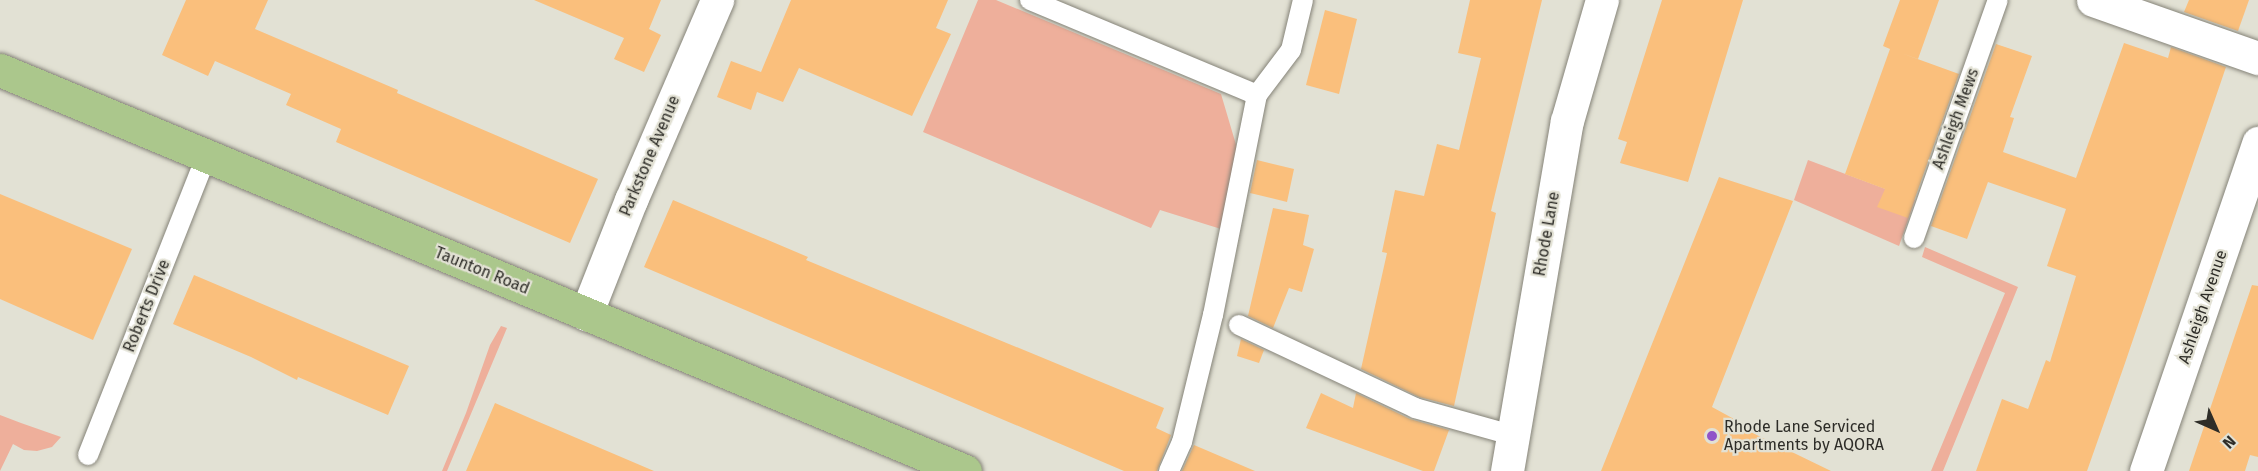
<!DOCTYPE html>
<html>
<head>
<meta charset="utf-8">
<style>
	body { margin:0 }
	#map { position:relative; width:2258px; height:471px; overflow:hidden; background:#e2e1d4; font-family:"Fira Sans",sans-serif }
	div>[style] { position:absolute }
	.green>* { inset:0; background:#eeaf9b }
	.building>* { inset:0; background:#fabf7c }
	.roads { filter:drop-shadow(0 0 2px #858378) drop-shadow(0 0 2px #858378) }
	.service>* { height:20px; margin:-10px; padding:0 10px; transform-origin:10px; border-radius:10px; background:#fff }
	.minor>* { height:33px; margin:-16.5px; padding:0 16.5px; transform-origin:16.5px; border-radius:16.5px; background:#fff }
	.primary>* { height:33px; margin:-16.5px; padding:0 16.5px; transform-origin:16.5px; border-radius:16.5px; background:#abc78c }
	.dots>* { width:16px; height:16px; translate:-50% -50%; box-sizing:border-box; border:3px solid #e2e1d4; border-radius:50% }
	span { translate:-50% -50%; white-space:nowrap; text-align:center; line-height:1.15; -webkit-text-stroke:4.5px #e2e1d4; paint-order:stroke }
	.street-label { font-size:16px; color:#2e2d28 }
	.poi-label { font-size:16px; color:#2e2d28 }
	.left { translate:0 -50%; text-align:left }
	.north { position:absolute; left:2186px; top:399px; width:60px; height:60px; -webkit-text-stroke:4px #e2e1d4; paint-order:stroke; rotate:135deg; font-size:16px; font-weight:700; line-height:24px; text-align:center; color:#2e2d28 }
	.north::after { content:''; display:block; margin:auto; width:21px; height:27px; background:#2e2d28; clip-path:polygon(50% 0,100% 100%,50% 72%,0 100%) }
</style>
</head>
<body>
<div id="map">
	<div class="green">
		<i style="clip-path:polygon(978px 0,996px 0,1221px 94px,1237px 148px,1221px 229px,1160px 210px,1151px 228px,923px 132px)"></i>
		<i style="clip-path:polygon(1808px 160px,1915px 200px,1899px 246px,1794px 200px)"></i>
		<i style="clip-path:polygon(1925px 247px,2018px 287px,1943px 471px,1931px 471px,2005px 293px,1922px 257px)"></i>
		<i style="clip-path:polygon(501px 326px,507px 328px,447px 471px,442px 471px,466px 413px,490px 345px)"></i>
		<i style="clip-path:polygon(0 415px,21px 423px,61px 437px,52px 447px,37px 451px,24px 450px,13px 444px,0 471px)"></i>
	</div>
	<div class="building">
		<i style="clip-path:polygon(186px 0,268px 0,255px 29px,398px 90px,397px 93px,598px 179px,570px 243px,336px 142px,341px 129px,286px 105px,291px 94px,215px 61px,208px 76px,162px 55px)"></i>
		<i style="clip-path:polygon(534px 0,661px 0,649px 29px,661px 35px,644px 72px,614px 59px,624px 38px)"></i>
		<i style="clip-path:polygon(791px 0,948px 0,936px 28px,951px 34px,912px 116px,799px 68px,783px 102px,757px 92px,751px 110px,717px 97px,731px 61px,761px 72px)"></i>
		<i style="clip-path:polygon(1470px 0,1542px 0,1491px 211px,1496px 213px,1454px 406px,1419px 397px,1361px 369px,1387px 253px,1382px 252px,1395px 190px,1424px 196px,1437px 144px,1459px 150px,1481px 58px,1458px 53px)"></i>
		<i style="clip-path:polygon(1662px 0,1743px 0,1688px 182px,1620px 163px,1627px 142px,1618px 139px)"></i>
		<i style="clip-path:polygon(1900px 0,1939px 0,1918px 59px,1901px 53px,1959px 74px,1908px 218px,1877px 207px,1885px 189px,1845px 174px,1890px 49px,1883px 46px)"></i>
		<i style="clip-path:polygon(2189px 0,2249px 0,2238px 31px,2184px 12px)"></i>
		<i style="clip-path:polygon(1325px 10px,1357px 19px,1339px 94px,1306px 85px)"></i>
		<i style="clip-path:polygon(2124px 43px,2168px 58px,2171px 47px,2226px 67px,2124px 366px,2087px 471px,1976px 471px,2002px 399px,2028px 409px,2046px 360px,2050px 362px,2076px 276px,2047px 266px,2066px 209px,1988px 182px,1967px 239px,1931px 226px,1996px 44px,2032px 56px,2010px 117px,2014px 118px,2003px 152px,2076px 178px)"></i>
		<i style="clip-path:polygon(1257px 160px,1294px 169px,1287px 202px,1250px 193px)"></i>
		<i style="clip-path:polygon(1719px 177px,1793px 201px,1712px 407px,1734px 419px,1732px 423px,1831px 471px,1601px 471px)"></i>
		<i style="clip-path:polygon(0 194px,132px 249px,93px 340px,0 299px)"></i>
		<i style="clip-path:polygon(673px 200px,808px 257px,806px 260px,1164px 408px,1156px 428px,1171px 435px,1157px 471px,1124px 471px,644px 267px)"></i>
		<i style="clip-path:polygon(1273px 208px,1309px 215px,1303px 245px,1314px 249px,1302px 292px,1289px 288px,1273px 328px,1248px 316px)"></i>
		<i style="clip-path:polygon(194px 275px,409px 366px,388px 415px,298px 377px,297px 380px,251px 357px,173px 324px)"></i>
		<i style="clip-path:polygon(2252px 285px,2258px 286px,2258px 457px,2250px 455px,2245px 471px,2189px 471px)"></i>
		<i style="clip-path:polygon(1241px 339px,1264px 350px,1259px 363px,1237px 356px)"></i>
		<i style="clip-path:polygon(1321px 393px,1353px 408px,1356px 393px,1410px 419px,1449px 430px,1434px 471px,1423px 471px,1306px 428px)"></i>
		<i style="clip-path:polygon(495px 403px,532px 419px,654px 471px,466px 471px)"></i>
		<i style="clip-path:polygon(1194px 445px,1255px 471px,1182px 471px)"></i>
	</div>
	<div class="roads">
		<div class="service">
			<i style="left:1030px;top:0;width:246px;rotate:22.7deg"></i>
			<i style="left:1914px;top:238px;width:252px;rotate:-70.6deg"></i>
			<i style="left:1239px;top:325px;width:195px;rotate:25.2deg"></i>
			<i style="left:1415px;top:408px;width:101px;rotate:15.6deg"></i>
			<i style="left:88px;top:455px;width:321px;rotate:-68.4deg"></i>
			<i style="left:1169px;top:471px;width:32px;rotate:-66deg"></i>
			<i style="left:1182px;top:442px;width:131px;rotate:-76.3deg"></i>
			<i style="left:1213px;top:315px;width:224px;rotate:-78.7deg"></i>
			<i style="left:1257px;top:95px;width:56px;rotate:-52.9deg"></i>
			<i style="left:1291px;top:50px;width:51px;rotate:-76.5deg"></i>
		</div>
		<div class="minor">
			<i style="left:2093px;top:0;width:175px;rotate:19.4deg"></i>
			<i style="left:586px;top:314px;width:123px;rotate:-68.5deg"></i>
			<i style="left:631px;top:200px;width:218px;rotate:-66.7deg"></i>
			<i style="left:1507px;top:471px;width:355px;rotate:-80.3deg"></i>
			<i style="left:1567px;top:121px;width:126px;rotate:-73.9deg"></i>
			<i style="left:2146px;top:471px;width:347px;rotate:-71.1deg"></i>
		</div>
		<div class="primary">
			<i style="left:0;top:70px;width:1045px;rotate:22.57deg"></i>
		</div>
	</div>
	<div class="dots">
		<i style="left:1712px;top:436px;background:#9053c9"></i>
	</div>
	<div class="street-label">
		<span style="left:1956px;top:119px;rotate:-70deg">Ashleigh Mews</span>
		<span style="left:650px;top:156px;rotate:-67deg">Parkstone Avenue</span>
		<span style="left:1547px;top:234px;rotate:-80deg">Rhode Lane</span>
		<span style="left:482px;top:271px;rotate:22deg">Taunton Road</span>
		<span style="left:147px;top:306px;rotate:-68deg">Roberts Drive</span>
		<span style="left:2203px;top:307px;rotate:-71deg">Ashleigh Avenue</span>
	</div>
	<div class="poi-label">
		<span class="left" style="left:1724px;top:436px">Rhode Lane Serviced<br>Apartments by AQORA</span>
	</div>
	<div class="north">N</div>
</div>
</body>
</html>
